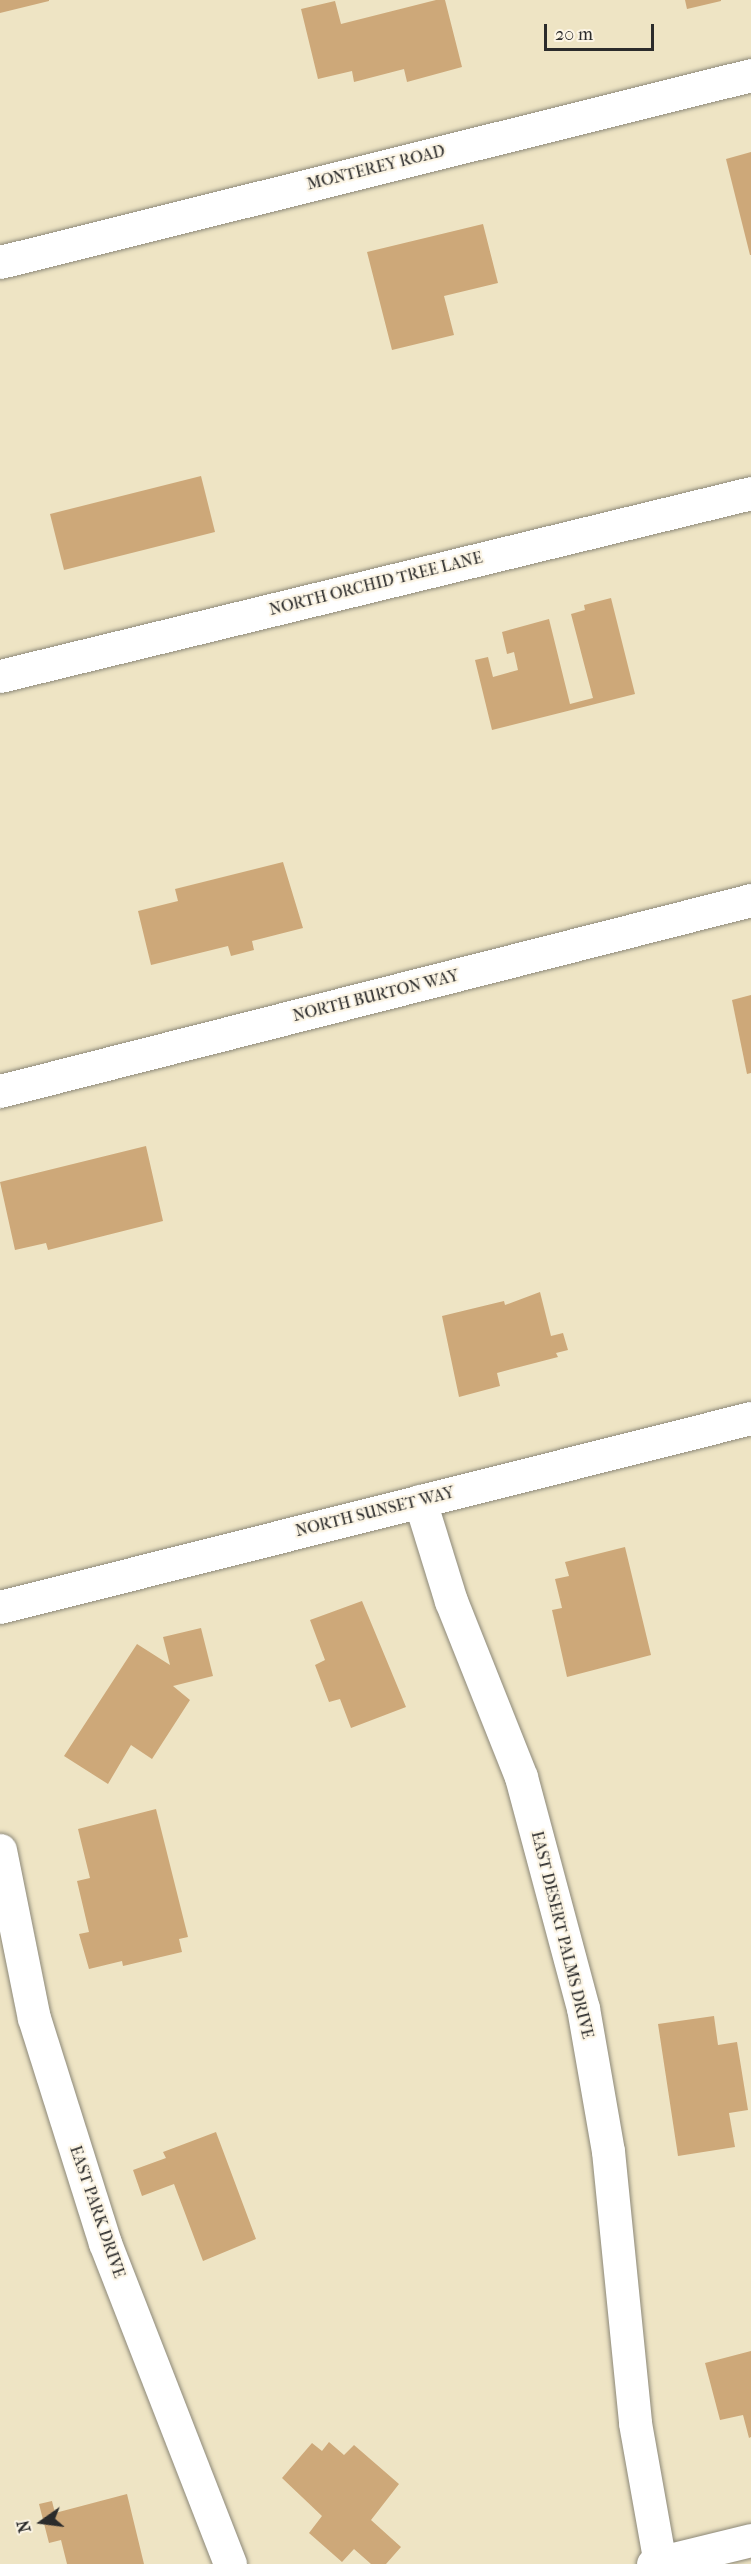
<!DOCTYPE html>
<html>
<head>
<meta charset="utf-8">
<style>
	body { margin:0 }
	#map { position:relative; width:751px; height:2564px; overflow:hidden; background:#eee4c4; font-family:"IM FELL French Canon",serif }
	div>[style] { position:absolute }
	.building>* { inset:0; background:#cda879 }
	.roads { filter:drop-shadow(0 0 2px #8c8878) drop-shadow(0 0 2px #8c8878) }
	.minor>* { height:33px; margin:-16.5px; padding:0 16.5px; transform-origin:16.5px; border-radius:16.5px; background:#fff }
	span { translate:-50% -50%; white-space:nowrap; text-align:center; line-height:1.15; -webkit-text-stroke:4.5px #fcf5e5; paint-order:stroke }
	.street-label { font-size:16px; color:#2b2b2b }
	.north { position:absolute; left:12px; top:2492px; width:60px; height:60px; -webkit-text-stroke:4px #fcf5e5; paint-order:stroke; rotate:256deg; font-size:16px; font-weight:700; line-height:24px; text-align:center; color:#2b2b2b }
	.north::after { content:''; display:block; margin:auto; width:21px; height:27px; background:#2b2b2b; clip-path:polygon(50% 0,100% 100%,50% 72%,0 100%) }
	.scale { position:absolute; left:544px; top:24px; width:110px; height:27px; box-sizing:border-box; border:3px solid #2b2b2b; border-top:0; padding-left:8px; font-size:18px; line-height:21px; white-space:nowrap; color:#2b2b2b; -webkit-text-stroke:4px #fcf5e5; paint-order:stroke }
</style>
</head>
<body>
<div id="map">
	<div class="building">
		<i style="clip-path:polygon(0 0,49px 0,49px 1px,0 13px)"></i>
		<i style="clip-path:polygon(436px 0,445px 0,462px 67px,407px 82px,404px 69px,354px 82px,352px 71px,318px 79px,301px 9px,335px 1px,341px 24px)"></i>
		<i style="clip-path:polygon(685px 0,721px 0,721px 1px,687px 9px)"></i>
		<i style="clip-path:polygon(751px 152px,751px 255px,750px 255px,726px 159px)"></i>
		<i style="clip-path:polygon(483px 224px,498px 283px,444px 296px,454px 335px,392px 350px,367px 252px)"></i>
		<i style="clip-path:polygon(201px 476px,215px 532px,64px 570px,50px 514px)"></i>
		<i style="clip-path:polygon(611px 598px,635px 694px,492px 730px,475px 660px,488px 657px,493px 677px,518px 670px,514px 652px,507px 654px,502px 632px,549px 619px,570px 704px,593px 698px,571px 614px,585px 610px,584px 605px)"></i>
		<i style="clip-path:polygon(283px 862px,303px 928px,252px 941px,254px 950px,231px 956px,228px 946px,151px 965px,138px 911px,178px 901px,175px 889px)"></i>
		<i style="clip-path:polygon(751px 995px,751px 1073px,747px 1074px,732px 1000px)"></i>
		<i style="clip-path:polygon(146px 1146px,163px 1221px,48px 1250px,46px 1243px,15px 1250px,0 1182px)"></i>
		<i style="clip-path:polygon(540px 1292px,551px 1336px,563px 1333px,568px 1350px,556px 1353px,558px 1357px,497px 1373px,500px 1386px,459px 1397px,442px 1316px,504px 1301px,505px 1305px)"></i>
		<i style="clip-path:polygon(625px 1547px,651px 1655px,567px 1677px,552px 1610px,562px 1608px,555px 1579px,569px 1576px,565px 1562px)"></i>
		<i style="clip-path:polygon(362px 1601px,406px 1707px,351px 1728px,340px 1699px,329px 1702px,315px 1665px,325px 1660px,310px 1620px)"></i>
		<i style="clip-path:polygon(201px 1628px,213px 1676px,173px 1686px,190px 1700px,152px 1759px,131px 1745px,108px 1784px,64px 1756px,137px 1644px,170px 1665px,163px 1637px)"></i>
		<i style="clip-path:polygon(156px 1809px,188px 1937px,179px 1939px,182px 1952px,123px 1966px,122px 1961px,89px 1969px,79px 1934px,89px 1932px,77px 1881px,90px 1878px,78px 1829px)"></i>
		<i style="clip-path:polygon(714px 2016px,718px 2045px,737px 2042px,748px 2110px,729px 2113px,735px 2147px,678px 2156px,658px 2024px)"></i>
		<i style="clip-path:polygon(216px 2132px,256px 2239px,203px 2261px,174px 2184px,142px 2196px,133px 2170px,166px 2158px,163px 2152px)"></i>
		<i style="clip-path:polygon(751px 2351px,751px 2437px,749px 2438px,743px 2415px,720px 2420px,705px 2363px)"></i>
		<i style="clip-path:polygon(329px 2442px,344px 2455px,354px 2445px,399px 2484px,371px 2520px,401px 2547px,386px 2564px,371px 2564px,354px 2549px,342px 2562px,309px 2533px,322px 2516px,282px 2478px,312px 2443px,322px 2451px)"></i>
		<i style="clip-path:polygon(127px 2494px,144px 2564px,67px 2564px,61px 2540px,49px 2543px,39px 2504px,52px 2501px,55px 2513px)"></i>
	</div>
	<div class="roads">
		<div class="minor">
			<i style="left:0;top:262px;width:774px;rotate:-13.98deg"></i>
			<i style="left:0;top:676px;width:773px;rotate:-13.69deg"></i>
			<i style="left:0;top:1091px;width:775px;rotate:-14.27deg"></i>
			<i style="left:420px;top:1501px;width:105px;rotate:72.8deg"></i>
			<i style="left:451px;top:1601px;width:189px;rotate:68.3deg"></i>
			<i style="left:521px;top:1777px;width:239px;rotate:75deg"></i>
			<i style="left:583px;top:2008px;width:145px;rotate:80.1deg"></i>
			<i style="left:608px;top:2151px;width:273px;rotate:84.3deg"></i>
			<i style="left:635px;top:2423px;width:143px;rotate:79.9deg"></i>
			<i style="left:0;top:1607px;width:774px;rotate:-14.13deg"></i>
			<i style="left:0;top:1850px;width:171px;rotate:78.6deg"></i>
			<i style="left:34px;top:2018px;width:236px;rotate:72.5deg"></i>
			<i style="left:105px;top:2243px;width:344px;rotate:68.7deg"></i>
			<i style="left:653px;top:2564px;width:101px;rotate:-13.8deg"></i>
		</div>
	</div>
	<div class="street-label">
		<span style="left:376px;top:168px;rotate:-14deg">MONTEREY ROAD</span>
		<span style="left:376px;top:584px;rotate:-14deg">NORTH ORCHID TREE LANE</span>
		<span style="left:376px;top:996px;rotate:-14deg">NORTH BURTON WAY</span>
		<span style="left:375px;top:1512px;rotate:-14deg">NORTH SUNSET WAY</span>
		<span style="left:562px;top:1935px;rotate:76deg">EAST DESERT PALMS DRIVE</span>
		<span style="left:97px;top:2212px;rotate:71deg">EAST PARK DRIVE</span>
	</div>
	<div class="north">N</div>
	<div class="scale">20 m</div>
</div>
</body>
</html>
